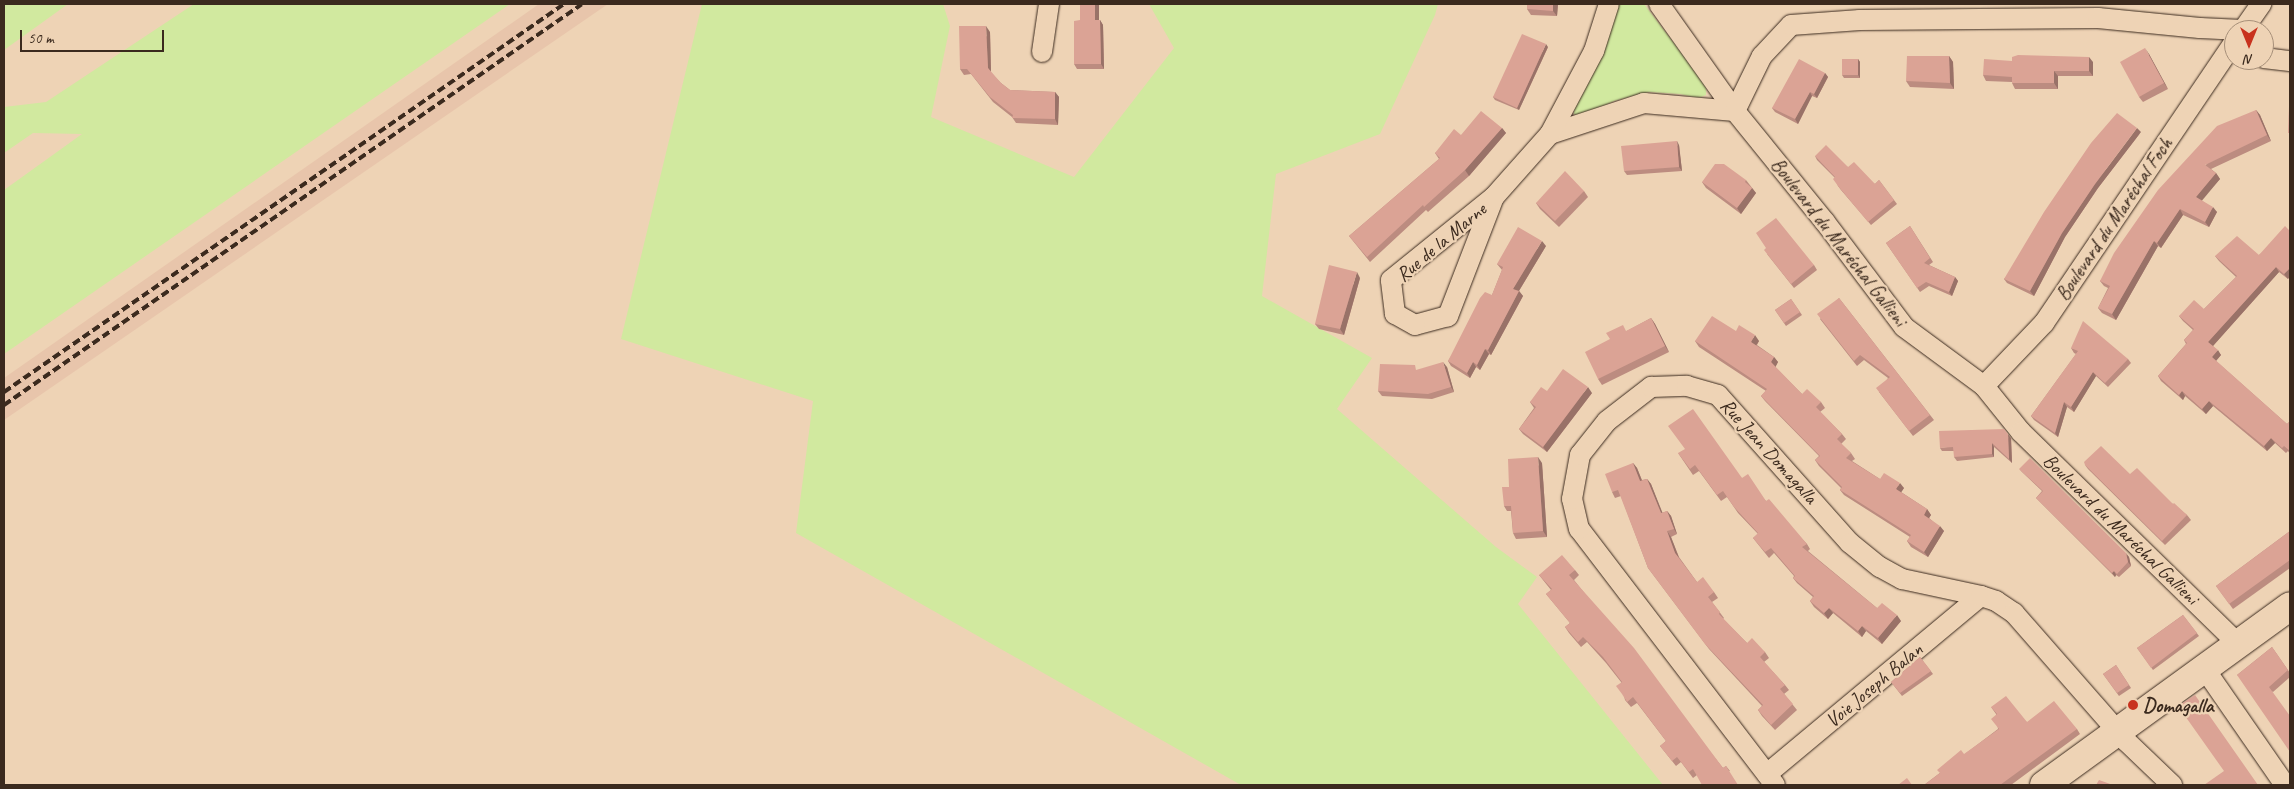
<!DOCTYPE html>
<html>
<head>
<meta charset="utf-8">
<style>
	body { margin:0 }
	#map { position:relative; width:2294px; height:789px; overflow:hidden; background:#eed3b5; font-family:Caveat,sans-serif }
	div>[style] { position:absolute }
	.built>* { inset:0; background:#e8c5ab }
	.green>* { inset:0; background:#d1e99f }
	.roads { filter:drop-shadow(0 0 1px #3b2a1e) drop-shadow(0 0 1px #3b2a1e) }
	.minor>* { height:20px; margin:-10px; padding:0 10px; transform-origin:10px; border-radius:10px; background:#eed3b5 }
	.secondary>* { height:28px; margin:-14px; padding:0 14px; transform-origin:14px; border-radius:14px; background:#eed3b5 }
	.rail>* { height:4px; margin-top:-2px; transform-origin:0; background:repeating-linear-gradient(90deg,#3b2a1e 0 8px,transparent 0 12px) }
	.wall>* { inset:0; background:#bc8c80 }
	.shaded-wall>* { inset:0; background:#997268 }
	.building>* { inset:0; background:#dba395 }
	.dots>* { width:14px; height:14px; translate:-50% -50%; box-sizing:border-box; border:2px solid #eed3b5; border-radius:50% }
	span { translate:-50% -50%; white-space:nowrap; text-align:center; line-height:1.15; -webkit-text-stroke:4.5px #eed3b5; paint-order:stroke }
	.street-label { font-size:20px; color:#3b2a1e }
	.poi-label { font-size:20px; color:#3b2a1e; font-weight:700 }
	.left { translate:0 -50%; text-align:left }
	.frame { position:absolute; inset:0; border:5px solid #3b2a1e; pointer-events:none }
	.north { position:absolute; left:2224px; top:20px; width:50px; height:50px; box-sizing:border-box; background:#eed3b5; border:1px solid #a68f79; border-radius:50%; rotate:180deg; font-size:14px; font-weight:700; line-height:20px; text-align:center; color:#3b2a1e }
	.north::after { content:''; display:block; margin:auto; width:18px; height:22px; background:#c8321e; clip-path:polygon(50% 0,100% 100%,50% 72%,0 100%) }
	.scale { position:absolute; left:20px; top:30px; width:144px; height:22px; box-sizing:border-box; border:2px solid #3b2a1e; border-top:0; padding-left:6px; font-size:15px; line-height:18px; white-space:nowrap; color:#3b2a1e; -webkit-text-stroke:4px #eed3b5; paint-order:stroke }
</style>
</head>
<body>
<div id="map">
	<div class="built">
		<i style="clip-path:polygon(539px 4px,608px 4px,4px 420px,4px 378px)"></i>
	</div>
	<div class="green">
		<i style="clip-path:polygon(4px 4px,68px 4px,4px 50px)"></i>
		<i style="clip-path:polygon(194px 4px,510px 4px,4px 354px,4px 190px,82px 134px,33px 133px,4px 153px,4px 107px,46px 102px)"></i>
		<i style="clip-path:polygon(702px 4px,943px 4px,950px 26px,931px 117px,1074px 177px,1174px 48px,1149px 4px,1438px 4px,1435px 15px,1380px 134px,1276px 174px,1262px 296px,1372px 358px,1337px 409px,1496px 547px,1537px 577px,1518px 604px,1663px 785px,1241px 785px,796px 533px,813px 401px,621px 339px)"></i>
		<i style="clip-path:polygon(1614px 4px,1644px 4px,1706px 85px,1706px 95px,1698px 98px,1680px 94px,1649px 92px,1614px 101px,1581px 117px,1574px 114px,1573px 105px)"></i>
	</div>
	<div class="roads">
		<div class="minor">
			<i style="left:1659px;top:4px;width:131px;rotate:54.6deg"></i>
			<i style="left:1735px;top:111px;width:143px;rotate:51deg"></i>
			<i style="left:1825px;top:222px;width:131px;rotate:53deg"></i>
			<i style="left:1904px;top:327px;width:99px;rotate:36.4deg"></i>
			<i style="left:1984px;top:386px;width:59px;rotate:51.2deg"></i>
			<i style="left:2021px;top:432px;width:303px;rotate:44.3deg"></i>
			<i style="left:2243px;top:30px;width:32px;rotate:-55deg"></i>
			<i style="left:1042px;top:52px;width:49px;rotate:-81.7deg"></i>
			<i style="left:2264px;top:58px;width:26px;rotate:7deg"></i>
			<i style="left:1550px;top:134px;width:99px;rotate:-18.3deg"></i>
			<i style="left:1644px;top:103px;width:91px;rotate:5deg"></i>
			<i style="left:1735px;top:111px;width:61px;rotate:-63.9deg"></i>
			<i style="left:1762px;top:56px;width:42px;rotate:-46.9deg"></i>
			<i style="left:1791px;top:25px;width:69px;rotate:-4.1deg"></i>
			<i style="left:1860px;top:20px;width:238px;rotate:-0.5deg"></i>
			<i style="left:2098px;top:18px;width:102px;rotate:5.6deg"></i>
			<i style="left:2200px;top:28px;width:42px;rotate:2.7deg"></i>
			<i style="left:1494px;top:197px;width:128px;rotate:111.1deg"></i>
			<i style="left:1448px;top:316px;width:34px;rotate:165deg"></i>
			<i style="left:1415px;top:325px;width:23px;rotate:-151deg"></i>
			<i style="left:1395px;top:314px;width:34px;rotate:-97deg"></i>
			<i style="left:1391px;top:280px;width:132px;rotate:-38.9deg"></i>
			<i style="left:1494px;top:197px;width:84px;rotate:-48.4deg"></i>
			<i style="left:1550px;top:134px;width:94px;rotate:-62.1deg"></i>
			<i style="left:1594px;top:51px;width:49px;rotate:-72.3deg"></i>
			<i style="left:1984px;top:386px;width:87px;rotate:-46.4deg"></i>
			<i style="left:2044px;top:323px;width:339px;rotate:-55.9deg"></i>
			<i style="left:2204px;top:668px;width:142px;rotate:55.3deg"></i>
			<i style="left:1767px;top:774px;width:278px;rotate:-39.8deg"></i>
			<i style="left:1775px;top:785px;width:322px;rotate:-127.4deg"></i>
			<i style="left:1579px;top:529px;width:31px;rotate:-103deg"></i>
			<i style="left:1572px;top:499px;width:45px;rotate:-79.7deg"></i>
			<i style="left:1580px;top:455px;width:43px;rotate:-51.5deg"></i>
			<i style="left:1607px;top:421px;width:56px;rotate:-37.7deg"></i>
			<i style="left:1651px;top:387px;width:36px;rotate:-2deg"></i>
			<i style="left:1687px;top:386px;width:32px;rotate:16deg"></i>
			<i style="left:1718px;top:395px;width:198px;rotate:48.3deg"></i>
			<i style="left:1850px;top:543px;width:38px;rotate:39deg"></i>
			<i style="left:1880px;top:567px;width:25px;rotate:29deg"></i>
			<i style="left:1902px;top:579px;width:81px;rotate:12.1deg"></i>
			<i style="left:1981px;top:596px;width:16px;rotate:18deg"></i>
			<i style="left:1996px;top:601px;width:22px;rotate:34deg"></i>
			<i style="left:2014px;top:613px;width:170px;rotate:48.8deg"></i>
			<i style="left:2126px;top:741px;width:64px;rotate:43.7deg"></i>
		</div>
		<div class="secondary">
			<i style="left:2044px;top:785px;width:304px;rotate:-36deg"></i>
		</div>
	</div>
	<div class="rail">
		<i style="left:4px;top:392px;width:681px;rotate:-34.72deg"></i>
		<i style="left:4px;top:405px;width:703px;rotate:-34.75deg"></i>
	</div>
	<div class="wall">
		<i style="clip-path:polygon(1099px 4px,1099px 20px,1100px 20px,1103px 25px,1104px 69px,1077px 69px,1074px 64px,1080px 20px)"></i>
		<i style="clip-path:polygon(1527px 4px,1558px 4px,1557px 16px,1531px 15px,1527px 9px)"></i>
		<i style="clip-path:polygon(990px 32px,991px 73px,1001px 83px,1010px 90px,1055px 92px,1059px 97px,1058px 125px,1016px 123px,1012px 117px,993px 102px,971px 74px,964px 75px,960px 69px)"></i>
		<i style="clip-path:polygon(1548px 47px,1519px 110px,1495px 100px,1493px 97px)"></i>
		<i style="clip-path:polygon(2149px 54px,2168px 89px,2143px 102px,2139px 97px)"></i>
		<i style="clip-path:polygon(1949px 56px,1953px 62px,1954px 89px,1910px 87px,1906px 81px)"></i>
		<i style="clip-path:polygon(1858px 59px,1860px 62px,1860px 78px,1844px 78px,1842px 75px)"></i>
		<i style="clip-path:polygon(2012px 61px,2093px 62px,2093px 76px,2058px 76px,2058px 89px,2015px 89px,2012px 83px,2012px 82px,1986px 81px,1983px 75px)"></i>
		<i style="clip-path:polygon(1825px 73px,1828px 77px,1817px 98px,1812px 96px,1798px 124px,1775px 112px,1772px 108px)"></i>
		<i style="clip-path:polygon(2256px 110px,2260px 115px,2271px 141px,2211px 169px,2216px 173px,2220px 179px,2201px 200px,2217px 212px,2209px 227px,2183px 215px,2161px 248px,2158px 246px,2116px 320px,2102px 313px,2098px 308px,2108px 288px,2104px 286px,2100px 281px)"></i>
		<i style="clip-path:polygon(1502px 128px,1506px 133px,1469px 176px,1428px 212px,1426px 210px,1370px 262px,1349px 236px,1439px 159px,1435px 153px,1461px 135px)"></i>
		<i style="clip-path:polygon(2141px 132px,2098px 188px,2065px 237px,2034px 296px,2007px 283px,2004px 279px)"></i>
		<i style="clip-path:polygon(1679px 145px,1682px 171px,1627px 175px,1624px 171px)"></i>
		<i style="clip-path:polygon(1815px 156px,1848px 167px,1875px 184px,1879px 180px,1897px 204px,1871px 225px,1841px 190px,1838px 186px,1835px 178px,1817px 160px)"></i>
		<i style="clip-path:polygon(1746px 180px,1756px 193px,1741px 214px,1706px 188px,1702px 182px)"></i>
		<i style="clip-path:polygon(1584px 191px,1588px 197px,1559px 227px,1540px 209px,1536px 203px)"></i>
		<i style="clip-path:polygon(1910px 226px,1933px 262px,1929px 265px,1955px 277px,1958px 281px,1952px 296px,1929px 286px,1920px 292px,1886px 243px)"></i>
		<i style="clip-path:polygon(2290px 231px,2290px 276px,2288px 279px,2279px 272px,2213px 346px,2221px 355px,2216px 361px,2287px 424px,2290px 421px,2290px 454px,2288px 451px,2286px 453px,2275px 443px,2267px 451px,2213px 406px,2206px 414px,2185px 396px,2183px 400px,2161px 381px,2158px 376px,2186px 344px,2184px 340px,2193px 330px,2183px 321px,2179px 316px,2204px 309px,2236px 277px,2219px 261px,2215px 256px,2259px 255px)"></i>
		<i style="clip-path:polygon(1546px 246px,1519px 291px,1523px 296px,1491px 355px,1489px 354px,1480px 370px,1476px 367px,1470px 378px,1451px 366px,1448px 361px,1492px 295px,1502px 270px,1497px 264px)"></i>
		<i style="clip-path:polygon(1767px 254px,1814px 265px,1817px 270px,1794px 288px)"></i>
		<i style="clip-path:polygon(1360px 278px,1344px 335px,1319px 329px,1315px 324px)"></i>
		<i style="clip-path:polygon(1839px 298px,1934px 420px,1913px 436px,1879px 392px,1888px 378px,1864px 360px,1857px 366px,1820px 319px)"></i>
		<i style="clip-path:polygon(1791px 299px,1802px 315px,1786px 326px,1775px 310px)"></i>
		<i style="clip-path:polygon(1651px 318px,1655px 324px,1669px 352px,1602px 385px,1598px 379px,1627px 331px)"></i>
		<i style="clip-path:polygon(1736px 331px,1759px 341px,1757px 345px,1774px 357px,1778px 362px,1775px 367px,1802px 394px,1821px 402px,1825px 408px,1820px 412px,1842px 434px,1846px 439px,1841px 444px,1851px 453px,1855px 459px,1852px 461px,1880px 479px,1904px 488px,1901px 492px,1927px 509px,1931px 515px,1929px 518px,1944px 531px,1928px 557px,1911px 547px,1907px 541px,1910px 537px,1844px 495px,1840px 490px,1841px 488px,1819px 466px,1815px 460px,1819px 456px,1765px 401px,1761px 396px,1766px 391px,1699px 347px,1695px 341px)"></i>
		<i style="clip-path:polygon(2071px 348px,2128px 359px,2131px 363px,2108px 387px,2096px 376px,2074px 412px,2067px 407px,2058px 437px,2034px 420px,2031px 416px,2076px 354px,2074px 353px)"></i>
		<i style="clip-path:polygon(1447px 367px,1454px 392px,1432px 399px,1382px 396px,1378px 391px,1418px 370px)"></i>
		<i style="clip-path:polygon(1547px 391px,1592px 393px,1547px 452px,1523px 434px,1519px 429px,1534px 408px,1530px 402px)"></i>
		<i style="clip-path:polygon(2011px 438px,2012px 463px,1994px 447px,1994px 457px,1957px 461px,1954px 457px,1954px 451px,1942px 451px,1940px 448px)"></i>
		<i style="clip-path:polygon(1678px 453px,1742px 478px,1766px 501px,1807px 544px,1810px 549px,1808px 551px,1877px 608px,1901px 621px,1882px 644px,1866px 631px,1862px 637px,1833px 613px,1828px 619px,1814px 607px,1810px 601px,1813px 597px,1797px 583px,1793px 578px,1794px 576px,1774px 553px,1769px 558px,1753px 538px,1758px 534px,1738px 513px,1727px 497px,1721px 501px,1699px 471px,1693px 475px)"></i>
		<i style="clip-path:polygon(1542px 463px,1547px 537px,1516px 539px,1513px 533px,1511px 511px,1507px 511px,1504px 506px,1509px 487px)"></i>
		<i style="clip-path:polygon(1633px 463px,1637px 468px,1642px 480px,1647px 479px,1651px 484px,1662px 513px,1667px 511px,1671px 516px,1677px 534px,1671px 537px,1679px 557px,1697px 582px,1714px 592px,1718px 598px,1712px 602px,1724px 618px,1723px 619px,1747px 643px,1765px 652px,1769px 658px,1764px 662px,1785px 685px,1789px 690px,1784px 694px,1797px 710px,1775px 730px,1762px 716px,1758px 710px,1762px 706px,1709px 649px,1648px 568px,1621px 496px,1615px 498px,1612px 492px)"></i>
		<i style="clip-path:polygon(2085px 465px,2173px 504px,2187px 515px,2191px 520px,2165px 545px,2088px 469px)"></i>
		<i style="clip-path:polygon(2019px 469px,2129px 557px,2131px 566px,2119px 577px,2116px 575px,2115px 577px,2036px 498px,2042px 491px,2022px 472px)"></i>
		<i style="clip-path:polygon(2290px 531px,2290px 568px,2233px 609px,2216px 586px)"></i>
		<i style="clip-path:polygon(1575px 570px,1579px 575px,1574px 580px,1723px 768px,1726px 766px,1730px 771px,1697px 775px,1693px 778px,1681px 762px,1676px 766px,1660px 746px,1666px 741px,1637px 703px,1631px 707px,1625px 700px,1621px 682px,1606px 663px,1587px 642px,1581px 647px,1569px 633px,1565px 627px,1570px 623px,1546px 594px,1551px 590px,1539px 575px)"></i>
		<i style="clip-path:polygon(2183px 615px,2199px 636px,2153px 670px,2137px 648px)"></i>
		<i style="clip-path:polygon(2272px 647px,2290px 673px,2290px 677px,2273px 692px,2237px 675px)"></i>
		<i style="clip-path:polygon(1920px 657px,1933px 674px,1902px 696px,1891px 682px)"></i>
		<i style="clip-path:polygon(2116px 665px,2131px 688px,2119px 696px,2103px 674px)"></i>
		<i style="clip-path:polygon(1991px 707px,2027px 722px,2077px 729px,2080px 734px,2011px 785px,1924px 785px,1998px 729px,1996px 714px)"></i>
	</div>
	<div class="shaded-wall">
		<i style="clip-path:polygon(1095px 4px,1099px 4px,1099px 25px,1095px 20px)"></i>
		<i style="clip-path:polygon(1553px 4px,1558px 4px,1557px 16px,1553px 11px)"></i>
		<i style="clip-path:polygon(1100px 20px,1103px 25px,1104px 69px,1101px 64px)"></i>
		<i style="clip-path:polygon(986px 26px,990px 32px,991px 74px,988px 68px)"></i>
		<i style="clip-path:polygon(1546px 44px,1548px 47px,1519px 110px,1517px 108px)"></i>
		<i style="clip-path:polygon(2145px 48px,2149px 54px,2168px 89px,2164px 83px)"></i>
		<i style="clip-path:polygon(1949px 56px,1953px 62px,1954px 89px,1950px 83px)"></i>
		<i style="clip-path:polygon(2089px 57px,2093px 62px,2093px 76px,2089px 71px)"></i>
		<i style="clip-path:polygon(1858px 59px,1860px 62px,1860px 78px,1858px 75px)"></i>
		<i style="clip-path:polygon(2054px 71px,2058px 76px,2058px 89px,2054px 83px)"></i>
		<i style="clip-path:polygon(1825px 73px,1828px 77px,1817px 98px,1814px 94px)"></i>
		<i style="clip-path:polygon(1055px 92px,1059px 97px,1058px 125px,1055px 119px)"></i>
		<i style="clip-path:polygon(1810px 92px,1812px 96px,1798px 124px,1795px 119px)"></i>
		<i style="clip-path:polygon(2256px 110px,2260px 115px,2271px 141px,2267px 135px)"></i>
		<i style="clip-path:polygon(1502px 128px,1506px 133px,1469px 176px,1465px 170px)"></i>
		<i style="clip-path:polygon(2137px 128px,2141px 132px,2098px 188px,2065px 237px,2034px 296px,2030px 291px,2062px 233px,2095px 184px)"></i>
		<i style="clip-path:polygon(1677px 141px,1679px 145px,1682px 171px,1679px 167px)"></i>
		<i style="clip-path:polygon(2216px 173px,2220px 179px,2200px 203px,2196px 197px)"></i>
		<i style="clip-path:polygon(1752px 188px,1756px 193px,1741px 214px,1737px 208px)"></i>
		<i style="clip-path:polygon(2213px 207px,2217px 212px,2209px 227px,2205px 222px)"></i>
		<i style="clip-path:polygon(2180px 209px,2183px 215px,2161px 248px,2157px 243px)"></i>
		<i style="clip-path:polygon(1542px 241px,1546px 246px,1517px 294px,1513px 289px)"></i>
		<i style="clip-path:polygon(2154px 241px,2158px 246px,2116px 320px,2112px 314px)"></i>
		<i style="clip-path:polygon(2276px 267px,2279px 272px,2212px 347px,2208px 342px)"></i>
		<i style="clip-path:polygon(2290px 268px,2290px 276px,2288px 279px,2284px 274px)"></i>
		<i style="clip-path:polygon(1357px 272px,1360px 278px,1344px 335px,1340px 329px)"></i>
		<i style="clip-path:polygon(1955px 277px,1958px 281px,1952px 296px,1949px 292px)"></i>
		<i style="clip-path:polygon(1519px 291px,1523px 296px,1491px 355px,1488px 350px)"></i>
		<i style="clip-path:polygon(1651px 318px,1655px 324px,1669px 352px,1665px 346px)"></i>
		<i style="clip-path:polygon(1755px 335px,1759px 341px,1755px 347px,1751px 342px)"></i>
		<i style="clip-path:polygon(1485px 349px,1489px 354px,1480px 370px,1477px 365px)"></i>
		<i style="clip-path:polygon(2218px 350px,2221px 355px,2215px 362px,2212px 357px)"></i>
		<i style="clip-path:polygon(1774px 357px,1778px 362px,1775px 368px,1771px 362px)"></i>
		<i style="clip-path:polygon(1443px 362px,1447px 367px,1454px 392px,1451px 387px)"></i>
		<i style="clip-path:polygon(1473px 362px,1476px 367px,1470px 378px,1467px 373px)"></i>
		<i style="clip-path:polygon(2093px 372px,2096px 376px,2074px 412px,2071px 407px)"></i>
		<i style="clip-path:polygon(1588px 387px,1592px 393px,1547px 452px,1543px 447px)"></i>
		<i style="clip-path:polygon(2182px 391px,2185px 396px,2183px 400px,2179px 395px)"></i>
		<i style="clip-path:polygon(2209px 401px,2213px 406px,2206px 414px,2202px 409px)"></i>
		<i style="clip-path:polygon(2064px 402px,2067px 407px,2058px 437px,2055px 433px)"></i>
		<i style="clip-path:polygon(2008px 434px,2011px 438px,2012px 463px,2009px 459px)"></i>
		<i style="clip-path:polygon(2271px 438px,2275px 443px,2267px 451px,2264px 446px)"></i>
		<i style="clip-path:polygon(1992px 443px,1994px 447px,1994px 457px,1992px 454px)"></i>
		<i style="clip-path:polygon(1538px 457px,1542px 463px,1547px 537px,1543px 531px)"></i>
		<i style="clip-path:polygon(1633px 463px,1637px 468px,1644px 486px,1640px 481px)"></i>
		<i style="clip-path:polygon(1647px 479px,1651px 484px,1665px 519px,1661px 513px)"></i>
		<i style="clip-path:polygon(1900px 483px,1904px 488px,1900px 494px,1896px 489px)"></i>
		<i style="clip-path:polygon(1927px 509px,1931px 515px,1927px 521px,1924px 515px)"></i>
		<i style="clip-path:polygon(1667px 511px,1671px 516px,1677px 534px,1674px 529px)"></i>
		<i style="clip-path:polygon(1940px 526px,1944px 531px,1928px 557px,1924px 552px)"></i>
		<i style="clip-path:polygon(1667px 531px,1671px 537px,1679px 558px,1675px 553px)"></i>
		<i style="clip-path:polygon(2126px 553px,2129px 557px,2131px 566px,2128px 562px)"></i>
		<i style="clip-path:polygon(2114px 571px,2116px 575px,2115px 577px,2112px 573px)"></i>
		<i style="clip-path:polygon(1829px 608px,1833px 613px,1828px 619px,1824px 613px)"></i>
		<i style="clip-path:polygon(1897px 615px,1901px 621px,1882px 644px,1878px 638px)"></i>
		<i style="clip-path:polygon(1862px 626px,1866px 631px,1862px 637px,1858px 631px)"></i>
	</div>
	<div class="building">
		<i style="clip-path:polygon(1080px 4px,1095px 4px,1095px 20px,1100px 20px,1101px 64px,1074px 64px,1074px 21px,1080px 20px)"></i>
		<i style="clip-path:polygon(1527px 4px,1553px 4px,1553px 11px,1527px 9px)"></i>
		<i style="clip-path:polygon(959px 26px,986px 26px,988px 68px,1001px 83px,1010px 90px,1055px 92px,1055px 119px,1012px 118px,1013px 115px,990px 97px,967px 69px,960px 69px)"></i>
		<i style="clip-path:polygon(1522px 34px,1546px 44px,1517px 108px,1493px 97px)"></i>
		<i style="clip-path:polygon(2145px 48px,2164px 83px,2139px 97px,2120px 62px)"></i>
		<i style="clip-path:polygon(2018px 55px,2089px 57px,2089px 71px,2054px 71px,2054px 83px,2012px 83px,2012px 77px,1983px 75px,1984px 59px,2012px 61px,2012px 57px)"></i>
		<i style="clip-path:polygon(1907px 56px,1949px 56px,1950px 83px,1906px 81px)"></i>
		<i style="clip-path:polygon(1799px 59px,1825px 73px,1814px 94px,1810px 92px,1795px 119px,1772px 108px)"></i>
		<i style="clip-path:polygon(1842px 59px,1858px 59px,1858px 75px,1842px 75px)"></i>
		<i style="clip-path:polygon(2289px 107px,2290px 107px,2290px 133px,2288px 133px)"></i>
		<i style="clip-path:polygon(2256px 110px,2267px 135px,2205px 165px,2216px 173px,2196px 197px,2213px 207px,2205px 222px,2180px 209px,2157px 243px,2154px 241px,2112px 314px,2098px 308px,2110px 286px,2100px 281px,2114px 253px,2158px 190px,2217px 126px)"></i>
		<i style="clip-path:polygon(1481px 111px,1502px 128px,1465px 170px,1424px 207px,1423px 205px,1367px 257px,1349px 236px,1440px 158px,1435px 153px,1454px 129px,1461px 135px)"></i>
		<i style="clip-path:polygon(2117px 113px,2137px 128px,2095px 184px,2062px 233px,2030px 291px,2004px 279px,2044px 212px,2091px 143px)"></i>
		<i style="clip-path:polygon(1677px 141px,1679px 167px,1624px 171px,1621px 146px)"></i>
		<i style="clip-path:polygon(1826px 145px,1848px 167px,1854px 162px,1875px 184px,1879px 180px,1894px 200px,1868px 222px,1838px 186px,1833px 179px,1835px 177px,1815px 156px)"></i>
		<i style="clip-path:polygon(1715px 164px,1724px 164px,1746px 180px,1745px 182px,1752px 188px,1737px 208px,1702px 182px)"></i>
		<i style="clip-path:polygon(1565px 171px,1584px 191px,1555px 221px,1536px 203px)"></i>
		<i style="clip-path:polygon(1776px 218px,1814px 265px,1791px 284px,1764px 250px,1766px 248px,1756px 233px)"></i>
		<i style="clip-path:polygon(1910px 226px,1930px 258px,1924px 263px,1955px 277px,1949px 292px,1926px 282px,1917px 288px,1886px 243px)"></i>
		<i style="clip-path:polygon(2285px 226px,2290px 231px,2290px 268px,2284px 274px,2276px 267px,2208px 342px,2218px 350px,2212px 357px,2287px 424px,2290px 421px,2290px 451px,2284px 446px,2282px 448px,2271px 438px,2264px 446px,2209px 401px,2202px 409px,2182px 391px,2179px 395px,2158px 376px,2187px 343px,2184px 340px,2194px 329px,2179px 316px,2194px 300px,2204px 309px,2237px 276px,2215px 256px,2237px 236px,2259px 255px)"></i>
		<i style="clip-path:polygon(1518px 227px,1542px 241px,1513px 289px,1519px 291px,1488px 350px,1485px 349px,1477px 365px,1473px 362px,1467px 373px,1448px 361px,1480px 298px,1485px 292px,1492px 295px,1503px 267px,1497px 264px)"></i>
		<i style="clip-path:polygon(1329px 265px,1357px 272px,1340px 329px,1315px 324px)"></i>
		<i style="clip-path:polygon(1839px 298px,1930px 415px,1909px 431px,1876px 388px,1890px 377px,1860px 355px,1854px 361px,1817px 314px)"></i>
		<i style="clip-path:polygon(1791px 299px,1800px 312px,1784px 323px,1775px 310px)"></i>
		<i style="clip-path:polygon(1712px 316px,1736px 331px,1739px 325px,1755px 335px,1751px 342px,1774px 357px,1771px 362px,1802px 394px,1807px 389px,1821px 402px,1816px 407px,1842px 434px,1837px 439px,1851px 453px,1846px 458px,1880px 479px,1884px 473px,1900px 483px,1896px 489px,1927px 509px,1924px 515px,1940px 526px,1924px 552px,1907px 541px,1911px 535px,1840px 490px,1842px 487px,1815px 460px,1820px 456px,1761px 396px,1767px 389px,1695px 341px)"></i>
		<i style="clip-path:polygon(1651px 318px,1665px 346px,1598px 379px,1585px 352px,1610px 339px,1606px 333px,1623px 325px,1626px 331px)"></i>
		<i style="clip-path:polygon(2083px 321px,2128px 359px,2105px 383px,2093px 372px,2071px 407px,2064px 402px,2055px 433px,2031px 416px,2078px 351px,2071px 348px)"></i>
		<i style="clip-path:polygon(1443px 362px,1451px 387px,1428px 394px,1378px 391px,1380px 364px,1415px 365px,1416px 370px)"></i>
		<i style="clip-path:polygon(1563px 369px,1588px 387px,1543px 447px,1519px 429px,1536px 407px,1530px 402px,1541px 387px,1547px 391px)"></i>
		<i style="clip-path:polygon(1693px 409px,1742px 478px,1748px 474px,1766px 501px,1769px 499px,1807px 544px,1802px 547px,1877px 608px,1882px 603px,1897px 615px,1878px 638px,1862px 626px,1858px 631px,1829px 608px,1824px 613px,1810px 601px,1814px 596px,1793px 578px,1795px 576px,1771px 548px,1765px 552px,1753px 538px,1758px 533px,1734px 507px,1723px 491px,1717px 495px,1695px 465px,1690px 469px,1678px 453px,1685px 449px,1668px 426px)"></i>
		<i style="clip-path:polygon(2004px 429px,2008px 434px,2009px 459px,1992px 443px,1992px 454px,1954px 457px,1953px 447px,1940px 448px,1939px 431px)"></i>
		<i style="clip-path:polygon(2101px 446px,2130px 474px,2137px 468px,2173px 504px,2174px 503px,2187px 515px,2162px 541px,2085px 465px,2084px 462px)"></i>
		<i style="clip-path:polygon(1538px 457px,1543px 531px,1513px 533px,1511px 506px,1504px 506px,1502px 487px,1509px 487px,1508px 459px)"></i>
		<i style="clip-path:polygon(2030px 458px,2126px 553px,2128px 562px,2117px 574px,2114px 571px,2112px 573px,2036px 498px,2043px 491px,2019px 469px)"></i>
		<i style="clip-path:polygon(1633px 463px,1640px 481px,1647px 479px,1661px 513px,1667px 511px,1674px 529px,1667px 531px,1675px 553px,1697px 582px,1703px 577px,1714px 592px,1708px 597px,1720px 612px,1719px 614px,1747px 643px,1752px 638px,1765px 652px,1760px 657px,1785px 685px,1780px 689px,1793px 704px,1771px 725px,1758px 710px,1763px 705px,1705px 644px,1648px 568px,1618px 490px,1612px 492px,1605px 474px)"></i>
		<i style="clip-path:polygon(2290px 531px,2290px 560px,2229px 604px,2216px 586px)"></i>
		<i style="clip-path:polygon(1562px 555px,1575px 570px,1569px 575px,1634px 648px,1723px 768px,1726px 766px,1738px 785px,1702px 785px,1693px 769px,1689px 772px,1677px 757px,1672px 761px,1660px 746px,1666px 741px,1633px 697px,1627px 702px,1622px 694px,1616px 686px,1622px 682px,1603px 657px,1583px 637px,1578px 642px,1565px 627px,1570px 623px,1546px 594px,1552px 589px,1539px 575px)"></i>
		<i style="clip-path:polygon(2183px 615px,2197px 633px,2151px 668px,2137px 648px)"></i>
		<i style="clip-path:polygon(2272px 647px,2288px 670px,2269px 687px,2290px 716px,2290px 752px,2237px 675px)"></i>
		<i style="clip-path:polygon(1920px 657px,1931px 671px,1900px 693px,1891px 682px)"></i>
		<i style="clip-path:polygon(2116px 665px,2129px 685px,2117px 693px,2103px 674px)"></i>
		<i style="clip-path:polygon(2195px 695px,2258px 785px,2204px 785px,2224px 771px,2178px 706px)"></i>
		<i style="clip-path:polygon(2006px 696px,2027px 722px,2054px 701px,2077px 729px,2000px 785px,1924px 785px,1940px 773px,1937px 770px,1961px 750px,1964px 754px,1999px 729px,1991px 719px,1997px 714px,1991px 707px)"></i>
		<i style="clip-path:polygon(1907px 778px,1912px 785px,1898px 785px)"></i>
		<i style="clip-path:polygon(2099px 780px,2113px 785px,2096px 785px)"></i>
	</div>
	<div class="dots">
		<i style="left:2133px;top:705px;background:#c8321e"></i>
	</div>
	<div class="street-label">
		<span style="left:2114px;top:219px;rotate:-56deg">Boulevard du Maréchal Foch</span>
		<span style="left:1441px;top:242px;rotate:-40deg">Rue de la Marne</span>
		<span style="left:1839px;top:242px;rotate:52deg">Boulevard du Maréchal Gallieni</span>
		<span style="left:1769px;top:451px;rotate:48deg">Rue Jean Domagalla</span>
		<span style="left:2121px;top:529px;rotate:44deg">Boulevard du Maréchal Gallieni</span>
		<span style="left:1874px;top:685px;rotate:-40deg">Voie Joseph Balan</span>
	</div>
	<div class="poi-label">
		<span class="left" style="left:2143px;top:705px">Domagalla</span>
	</div>
	<div class="frame"></div>
	<div class="north">N</div>
	<div class="scale">50 m</div>
</div>
</body>
</html>
